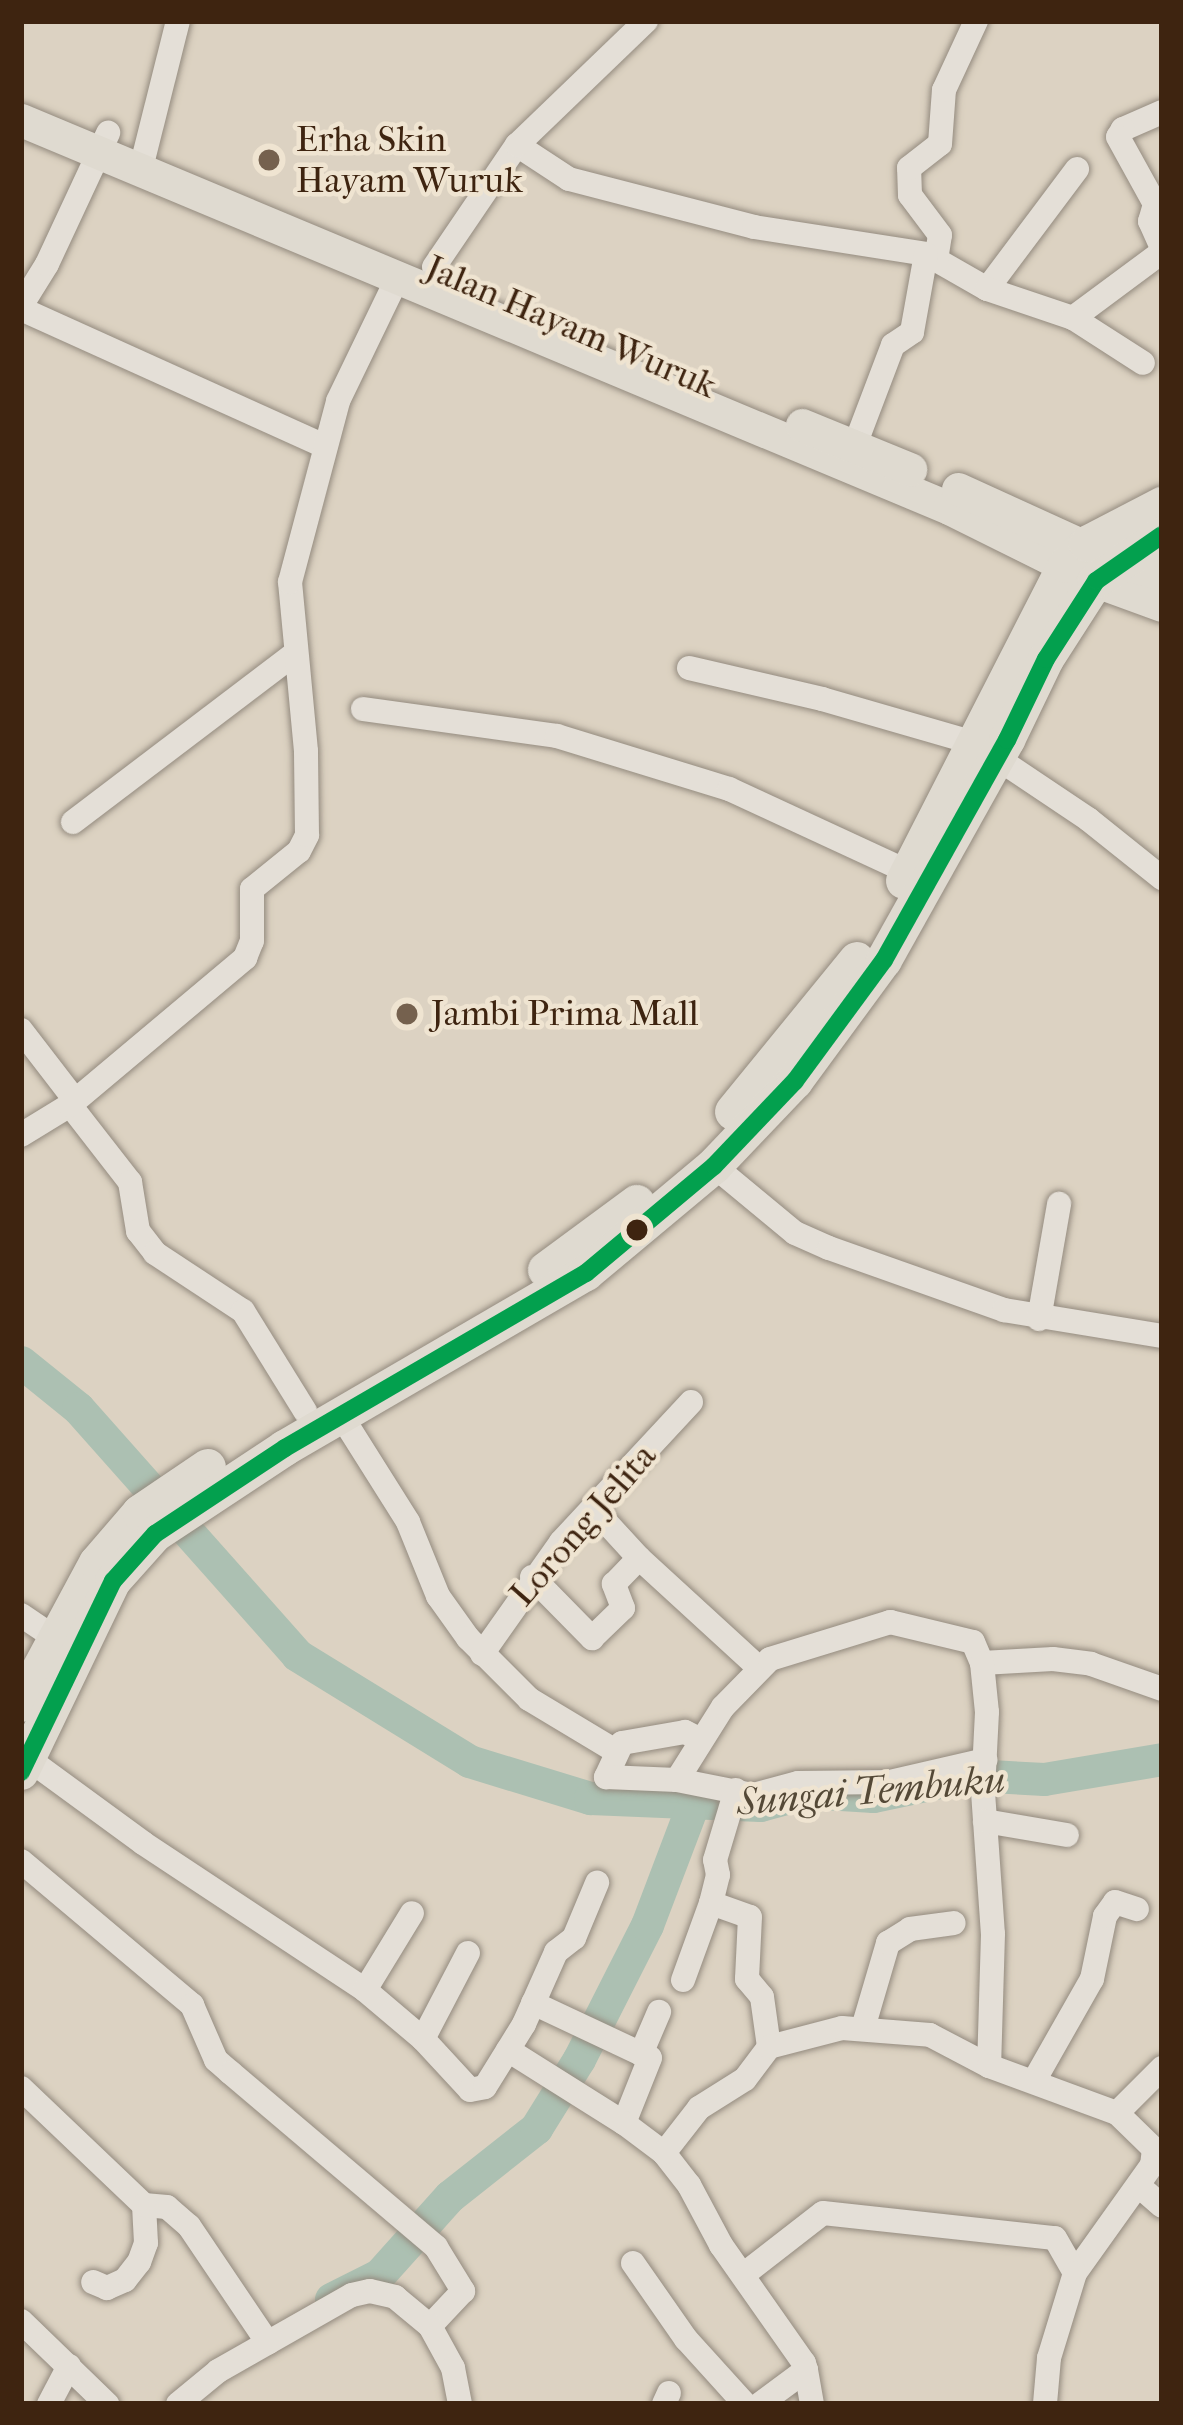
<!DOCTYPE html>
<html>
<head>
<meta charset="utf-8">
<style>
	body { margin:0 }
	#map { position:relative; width:1183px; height:2425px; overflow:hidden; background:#dcd2c2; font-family:"IM FELL French Canon",serif }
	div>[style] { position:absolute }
	.river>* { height:33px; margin:-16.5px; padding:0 16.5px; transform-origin:16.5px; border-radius:16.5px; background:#acc0b2 }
	.roads { filter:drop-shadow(0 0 3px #948b7f) drop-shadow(0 0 3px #948b7f) }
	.minor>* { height:24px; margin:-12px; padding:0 12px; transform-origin:12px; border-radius:12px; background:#e4dfd7 }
	.major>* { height:33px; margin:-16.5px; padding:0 16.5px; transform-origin:16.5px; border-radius:16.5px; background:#dfdad0 }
	.highway>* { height:36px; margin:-18px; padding:0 18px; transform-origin:18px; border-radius:18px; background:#dfdad0 }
	.bus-1>* { height:18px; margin:-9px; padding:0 9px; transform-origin:9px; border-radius:9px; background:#03a04e }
	.dots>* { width:33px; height:33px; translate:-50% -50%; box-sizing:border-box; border:6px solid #efe4d1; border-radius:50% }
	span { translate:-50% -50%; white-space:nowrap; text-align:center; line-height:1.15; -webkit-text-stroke:9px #efe4d1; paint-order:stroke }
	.poi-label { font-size:36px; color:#3e2410 }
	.left { translate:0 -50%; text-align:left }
	.street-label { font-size:36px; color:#3e2410 }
	.water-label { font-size:39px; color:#544937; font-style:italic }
	.frame { position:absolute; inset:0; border:24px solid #3e2410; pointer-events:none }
</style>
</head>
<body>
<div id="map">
	<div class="river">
		<i style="left:21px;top:1362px;width:73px;rotate:38.9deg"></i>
		<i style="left:78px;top:1408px;width:330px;rotate:48.4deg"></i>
		<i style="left:297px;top:1655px;width:202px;rotate:31.6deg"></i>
		<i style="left:469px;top:1761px;width:127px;rotate:17deg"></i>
		<i style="left:590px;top:1798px;width:170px;rotate:2.4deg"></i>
		<i style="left:760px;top:1805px;width:50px;rotate:-15.2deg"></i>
		<i style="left:808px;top:1792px;width:65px;rotate:3.5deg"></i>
		<i style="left:873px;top:1796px;width:101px;rotate:-12deg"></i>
		<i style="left:972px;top:1775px;width:72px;rotate:3.2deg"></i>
		<i style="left:1044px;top:1779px;width:120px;rotate:-9.6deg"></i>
		<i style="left:331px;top:2299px;width:54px;rotate:-26.6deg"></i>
		<i style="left:379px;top:2275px;width:106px;rotate:-48.1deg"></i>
		<i style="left:450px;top:2196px;width:110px;rotate:-38.3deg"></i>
		<i style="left:536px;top:2128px;width:81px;rotate:-58.1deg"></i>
		<i style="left:579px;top:2059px;width:150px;rotate:-63.1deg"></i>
		<i style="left:647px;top:1925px;width:133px;rotate:-69.2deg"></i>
	</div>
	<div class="roads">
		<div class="minor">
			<i style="left:1162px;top:112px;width:43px;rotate:156.4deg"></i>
			<i style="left:1123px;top:129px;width:9px;rotate:122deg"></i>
			<i style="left:1118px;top:137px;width:77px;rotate:61.1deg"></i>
			<i style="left:1155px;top:204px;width:18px;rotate:106deg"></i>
			<i style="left:1150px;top:221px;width:30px;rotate:66deg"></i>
			<i style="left:517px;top:145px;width:62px;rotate:33.2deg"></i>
			<i style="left:569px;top:179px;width:191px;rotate:14.5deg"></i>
			<i style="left:754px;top:227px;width:174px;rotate:8.9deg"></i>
			<i style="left:926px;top:254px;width:70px;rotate:29.8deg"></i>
			<i style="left:987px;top:289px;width:150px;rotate:-53.1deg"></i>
			<i style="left:140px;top:172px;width:156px;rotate:-75.9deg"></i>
			<i style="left:936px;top:260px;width:25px;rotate:-81deg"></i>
			<i style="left:940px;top:235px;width:50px;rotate:-126.9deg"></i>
			<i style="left:910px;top:195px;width:27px;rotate:-92deg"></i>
			<i style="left:909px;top:168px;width:39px;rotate:-38deg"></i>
			<i style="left:940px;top:144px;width:54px;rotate:-85.8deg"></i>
			<i style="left:944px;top:90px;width:76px;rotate:-65.1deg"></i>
			<i style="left:434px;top:267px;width:148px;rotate:-55.8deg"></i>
			<i style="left:517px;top:145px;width:179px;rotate:-43.9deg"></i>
			<i style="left:987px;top:289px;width:91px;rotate:18.6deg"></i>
			<i style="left:1073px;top:318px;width:111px;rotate:-36.6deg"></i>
			<i style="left:21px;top:306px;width:49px;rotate:-58.2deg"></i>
			<i style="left:47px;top:264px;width:145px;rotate:-65deg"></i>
			<i style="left:21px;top:309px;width:333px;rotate:24.3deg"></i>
			<i style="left:1073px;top:318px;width:83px;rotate:32.7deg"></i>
			<i style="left:855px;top:445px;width:107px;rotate:-69.2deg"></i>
			<i style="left:893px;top:345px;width:23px;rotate:-34deg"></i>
			<i style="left:912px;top:332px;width:79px;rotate:-79.8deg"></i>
			<i style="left:689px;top:668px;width:137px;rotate:13.1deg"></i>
			<i style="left:822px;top:699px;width:155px;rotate:16.1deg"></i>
			<i style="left:363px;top:709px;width:196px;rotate:7.9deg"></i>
			<i style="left:557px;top:736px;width:180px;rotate:17.1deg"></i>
			<i style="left:729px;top:789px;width:198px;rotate:24.8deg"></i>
			<i style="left:997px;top:758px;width:110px;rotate:33.8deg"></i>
			<i style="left:1088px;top:819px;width:95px;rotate:38.6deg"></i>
			<i style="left:73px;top:822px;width:278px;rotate:-37.2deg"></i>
			<i style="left:21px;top:1030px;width:88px;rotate:52.4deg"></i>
			<i style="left:70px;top:1105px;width:98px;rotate:52.1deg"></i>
			<i style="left:130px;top:1182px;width:50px;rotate:80.7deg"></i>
			<i style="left:138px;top:1231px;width:28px;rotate:52deg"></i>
			<i style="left:155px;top:1253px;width:105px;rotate:33.4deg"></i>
			<i style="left:243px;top:1311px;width:118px;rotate:58.2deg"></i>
			<i style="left:21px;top:1135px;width:57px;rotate:-31.5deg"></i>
			<i style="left:70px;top:1105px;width:229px;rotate:-40deg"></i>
			<i style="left:245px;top:958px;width:18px;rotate:-68deg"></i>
			<i style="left:252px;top:941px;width:52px;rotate:-90deg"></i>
			<i style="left:252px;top:889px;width:60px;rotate:-39deg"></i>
			<i style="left:299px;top:851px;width:18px;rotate:-63deg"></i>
			<i style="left:307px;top:835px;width:84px;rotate:-90.7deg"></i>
			<i style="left:306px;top:751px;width:170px;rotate:-95.4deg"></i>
			<i style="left:290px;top:582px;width:187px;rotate:-75.1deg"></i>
			<i style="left:338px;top:401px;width:138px;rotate:-64.2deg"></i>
			<i style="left:714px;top:1166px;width:105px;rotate:39.6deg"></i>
			<i style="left:795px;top:1233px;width:37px;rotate:24deg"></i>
			<i style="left:829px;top:1248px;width:186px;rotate:19.5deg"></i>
			<i style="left:1004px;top:1310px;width:160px;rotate:9.3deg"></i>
			<i style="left:1039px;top:1319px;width:117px;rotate:-80.1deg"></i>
			<i style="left:342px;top:1417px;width:124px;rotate:57.8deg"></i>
			<i style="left:408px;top:1522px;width:80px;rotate:67.9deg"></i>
			<i style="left:438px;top:1596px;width:52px;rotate:54.5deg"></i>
			<i style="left:468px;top:1638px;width:86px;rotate:45deg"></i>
			<i style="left:529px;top:1699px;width:99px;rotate:31deg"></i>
			<i style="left:593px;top:1508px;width:68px;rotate:47.4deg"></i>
			<i style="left:639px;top:1558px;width:161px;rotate:42.5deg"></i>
			<i style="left:532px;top:1577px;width:86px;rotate:45.5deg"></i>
			<i style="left:592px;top:1638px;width:43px;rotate:-44.1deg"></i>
			<i style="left:623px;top:1608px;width:26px;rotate:-111deg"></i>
			<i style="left:614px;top:1584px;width:36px;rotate:-46deg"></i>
			<i style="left:21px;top:1615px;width:40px;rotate:34deg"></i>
			<i style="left:482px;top:1654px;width:137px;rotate:-54.8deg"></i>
			<i style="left:561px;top:1542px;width:191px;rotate:-47.1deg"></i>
			<i style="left:982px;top:1663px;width:71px;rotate:-3.2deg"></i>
			<i style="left:1053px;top:1659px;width:38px;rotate:7deg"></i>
			<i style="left:1091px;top:1664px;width:75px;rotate:19.4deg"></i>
			<i style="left:701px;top:1740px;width:18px;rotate:-153deg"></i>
			<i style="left:685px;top:1732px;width:64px;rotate:170.1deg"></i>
			<i style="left:622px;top:1743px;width:38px;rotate:115deg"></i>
			<i style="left:606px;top:1777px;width:71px;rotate:2.4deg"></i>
			<i style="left:677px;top:1780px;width:86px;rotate:-57.8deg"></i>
			<i style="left:723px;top:1707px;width:67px;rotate:-45.6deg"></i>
			<i style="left:770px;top:1659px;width:126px;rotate:-17.1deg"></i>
			<i style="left:890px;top:1622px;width:85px;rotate:13.5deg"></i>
			<i style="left:973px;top:1642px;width:23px;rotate:67deg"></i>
			<i style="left:982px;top:1663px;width:49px;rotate:84.2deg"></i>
			<i style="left:987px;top:1712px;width:80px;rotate:92.9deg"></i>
			<i style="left:983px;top:1792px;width:142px;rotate:86deg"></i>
			<i style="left:993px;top:1934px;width:132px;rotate:91.7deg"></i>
			<i style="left:27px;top:1758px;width:144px;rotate:36.2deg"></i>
			<i style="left:143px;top:1843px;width:266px;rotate:33.5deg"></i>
			<i style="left:365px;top:1990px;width:76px;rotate:40.2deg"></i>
			<i style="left:423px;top:2039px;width:97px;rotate:-62.4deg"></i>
			<i style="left:677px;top:1780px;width:77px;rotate:11.2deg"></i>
			<i style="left:753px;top:1795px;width:47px;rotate:-14.9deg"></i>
			<i style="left:798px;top:1783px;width:92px;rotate:-0.6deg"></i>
			<i style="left:890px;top:1782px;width:98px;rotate:-13deg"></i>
			<i style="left:985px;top:1821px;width:83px;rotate:9.7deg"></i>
			<i style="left:21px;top:1861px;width:224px;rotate:40.1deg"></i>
			<i style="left:192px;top:2005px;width:60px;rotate:66.4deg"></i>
			<i style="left:216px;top:2060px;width:20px;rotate:41deg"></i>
			<i style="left:231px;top:2073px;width:269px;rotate:40.3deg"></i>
			<i style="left:436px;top:2247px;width:52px;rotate:58.5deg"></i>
			<i style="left:463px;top:2291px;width:48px;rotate:133.3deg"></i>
			<i style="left:711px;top:1903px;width:41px;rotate:19.7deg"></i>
			<i style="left:750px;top:1917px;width:62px;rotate:92.8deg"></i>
			<i style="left:747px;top:1979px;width:23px;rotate:50deg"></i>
			<i style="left:762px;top:1997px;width:50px;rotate:82deg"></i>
			<i style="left:683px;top:1980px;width:82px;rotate:-70deg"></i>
			<i style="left:711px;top:1903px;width:29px;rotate:-76deg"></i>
			<i style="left:718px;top:1875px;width:15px;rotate:-101deg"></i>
			<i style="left:715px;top:1860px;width:73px;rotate:-73.3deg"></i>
			<i style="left:365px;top:1990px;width:90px;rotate:-58.6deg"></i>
			<i style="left:533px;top:2003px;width:129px;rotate:25.2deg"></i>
			<i style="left:650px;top:2058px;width:70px;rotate:111.8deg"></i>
			<i style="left:863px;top:2028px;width:89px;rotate:-73.6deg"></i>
			<i style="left:888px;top:1943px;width:26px;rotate:-32deg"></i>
			<i style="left:910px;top:1929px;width:44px;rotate:-7.8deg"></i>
			<i style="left:423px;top:2039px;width:69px;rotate:47.3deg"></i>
			<i style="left:470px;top:2090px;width:15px;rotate:-11deg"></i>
			<i style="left:485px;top:2087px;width:74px;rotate:-58.2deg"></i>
			<i style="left:524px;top:2024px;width:79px;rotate:-66deg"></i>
			<i style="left:556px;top:1952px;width:23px;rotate:-38deg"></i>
			<i style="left:574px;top:1938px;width:60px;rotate:-67.3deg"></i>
			<i style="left:508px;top:2050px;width:137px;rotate:32.2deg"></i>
			<i style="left:624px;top:2123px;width:50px;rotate:36.9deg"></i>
			<i style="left:664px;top:2153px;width:41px;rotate:52deg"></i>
			<i style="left:689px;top:2185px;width:68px;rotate:61.9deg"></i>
			<i style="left:721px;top:2245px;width:144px;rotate:54.9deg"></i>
			<i style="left:804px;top:2363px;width:7px;rotate:74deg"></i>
			<i style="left:806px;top:2370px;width:57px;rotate:143.5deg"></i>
			<i style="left:641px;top:2054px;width:46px;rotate:-66.8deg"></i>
			<i style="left:1034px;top:2081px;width:117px;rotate:-60.4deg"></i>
			<i style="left:1092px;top:1979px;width:64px;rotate:-78.3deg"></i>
			<i style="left:1105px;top:1916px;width:17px;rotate:-54deg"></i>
			<i style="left:1115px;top:1902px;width:23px;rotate:18deg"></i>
			<i style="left:21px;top:2088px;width:170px;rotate:43.6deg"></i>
			<i style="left:144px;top:2205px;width:38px;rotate:87deg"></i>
			<i style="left:146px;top:2243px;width:20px;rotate:110deg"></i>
			<i style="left:139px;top:2262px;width:23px;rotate:128deg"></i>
			<i style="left:125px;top:2280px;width:20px;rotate:156deg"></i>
			<i style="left:107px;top:2288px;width:15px;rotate:-157deg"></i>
			<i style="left:1117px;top:2113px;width:64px;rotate:-45deg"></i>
			<i style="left:664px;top:2153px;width:57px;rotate:-52.1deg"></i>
			<i style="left:699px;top:2108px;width:54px;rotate:-32.2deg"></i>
			<i style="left:745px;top:2079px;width:40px;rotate:-53deg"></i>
			<i style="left:769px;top:2047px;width:75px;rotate:-14.6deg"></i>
			<i style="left:842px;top:2028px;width:88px;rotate:4.5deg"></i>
			<i style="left:930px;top:2035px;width:67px;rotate:27.7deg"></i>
			<i style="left:989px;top:2066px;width:136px;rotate:20.2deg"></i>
			<i style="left:1117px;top:2113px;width:52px;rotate:44.2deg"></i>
			<i style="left:1154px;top:2149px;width:16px;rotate:97deg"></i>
			<i style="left:1152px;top:2165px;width:133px;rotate:125.5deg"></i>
			<i style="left:1139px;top:2186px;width:30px;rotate:41deg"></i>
			<i style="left:144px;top:2205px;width:23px;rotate:5deg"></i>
			<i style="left:167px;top:2207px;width:29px;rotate:41deg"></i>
			<i style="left:189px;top:2226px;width:141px;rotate:56deg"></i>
			<i style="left:633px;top:2263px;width:93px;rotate:55.1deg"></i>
			<i style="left:686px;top:2339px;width:88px;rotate:47.8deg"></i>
			<i style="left:743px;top:2275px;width:101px;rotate:-37.8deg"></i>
			<i style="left:823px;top:2213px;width:233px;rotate:6.2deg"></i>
			<i style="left:1055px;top:2238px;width:40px;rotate:60.3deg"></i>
			<i style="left:1075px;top:2273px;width:89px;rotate:107deg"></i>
			<i style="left:1049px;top:2358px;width:46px;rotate:95deg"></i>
			<i style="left:21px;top:2321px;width:120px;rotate:44deg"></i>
			<i style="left:806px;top:2370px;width:35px;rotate:80deg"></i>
			<i style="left:49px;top:2404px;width:43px;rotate:-62.2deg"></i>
			<i style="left:178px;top:2404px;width:52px;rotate:-39.5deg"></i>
			<i style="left:218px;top:2371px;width:154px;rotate:-29.6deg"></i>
			<i style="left:352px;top:2295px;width:18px;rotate:-13deg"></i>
			<i style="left:370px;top:2291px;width:26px;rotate:13deg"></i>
			<i style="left:395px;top:2297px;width:45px;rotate:39.6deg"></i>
			<i style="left:430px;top:2326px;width:48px;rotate:61.3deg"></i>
			<i style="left:453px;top:2368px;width:37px;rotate:79deg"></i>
			<i style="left:664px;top:2404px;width:12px;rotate:-66deg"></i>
		</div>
		<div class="major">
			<i style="left:21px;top:120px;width:1006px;rotate:22.69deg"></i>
			<i style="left:949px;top:508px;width:164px;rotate:26.4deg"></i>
			<i style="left:1096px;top:581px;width:70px;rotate:20deg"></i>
			<i style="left:802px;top:425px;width:117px;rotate:22.2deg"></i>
			<i style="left:958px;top:489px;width:176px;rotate:24.5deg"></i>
			<i style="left:1118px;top:562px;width:46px;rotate:15.3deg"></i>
		</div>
		<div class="highway">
			<i style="left:904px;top:881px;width:355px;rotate:-62.9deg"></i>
			<i style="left:1066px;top:565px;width:30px;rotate:-45deg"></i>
			<i style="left:1087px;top:544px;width:85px;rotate:-27.5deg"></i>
			<i style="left:733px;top:1112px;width:196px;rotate:-50.8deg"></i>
			<i style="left:546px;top:1270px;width:113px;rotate:-36.4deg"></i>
			<i style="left:21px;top:1704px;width:160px;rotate:-61.7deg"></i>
			<i style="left:97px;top:1563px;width:66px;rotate:-49.3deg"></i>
			<i style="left:140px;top:1513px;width:82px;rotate:-34.1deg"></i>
			<i style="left:21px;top:1772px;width:212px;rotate:-64.3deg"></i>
			<i style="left:113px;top:1581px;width:63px;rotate:-48.2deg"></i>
			<i style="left:155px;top:1534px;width:156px;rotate:-33.5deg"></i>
			<i style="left:285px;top:1448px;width:348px;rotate:-30.2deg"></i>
			<i style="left:586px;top:1273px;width:167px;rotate:-39.9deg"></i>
			<i style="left:714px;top:1166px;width:117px;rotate:-46.4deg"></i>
			<i style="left:795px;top:1081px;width:150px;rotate:-53.7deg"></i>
			<i style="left:884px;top:960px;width:252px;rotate:-60.8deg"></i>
			<i style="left:1007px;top:740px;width:90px;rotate:-64.3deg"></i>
			<i style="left:1046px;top:659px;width:93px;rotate:-57.3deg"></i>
			<i style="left:1096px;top:581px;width:80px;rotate:-34.9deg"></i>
		</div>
	</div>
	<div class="bus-1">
		<i style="left:21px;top:1772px;width:212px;rotate:-64.3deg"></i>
		<i style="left:113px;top:1581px;width:63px;rotate:-48.2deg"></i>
		<i style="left:155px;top:1534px;width:156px;rotate:-33.5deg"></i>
		<i style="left:285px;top:1448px;width:348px;rotate:-30.2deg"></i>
		<i style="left:586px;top:1273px;width:167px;rotate:-39.9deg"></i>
		<i style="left:714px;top:1166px;width:117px;rotate:-46.4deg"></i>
		<i style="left:795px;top:1081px;width:150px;rotate:-53.7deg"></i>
		<i style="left:884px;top:960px;width:252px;rotate:-60.8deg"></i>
		<i style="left:1007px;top:740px;width:90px;rotate:-64.3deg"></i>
		<i style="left:1046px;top:659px;width:93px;rotate:-57.3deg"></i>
		<i style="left:1096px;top:581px;width:80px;rotate:-34.9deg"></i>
	</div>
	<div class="dots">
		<i style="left:269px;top:160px;background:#75614e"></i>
		<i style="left:407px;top:1014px;background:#75614e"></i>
		<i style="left:637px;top:1230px;background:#3e2410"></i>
	</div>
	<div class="poi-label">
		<span class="left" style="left:296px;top:160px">Erha Skin<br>Hayam Wuruk</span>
		<span class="left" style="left:431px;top:1014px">Jambi Prima Mall</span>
	</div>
	<div class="street-label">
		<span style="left:571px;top:327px;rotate:23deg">Jalan Hayam Wuruk</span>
		<span style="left:583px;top:1525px;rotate:-49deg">Lorong Jelita</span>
	</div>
	<div class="water-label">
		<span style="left:871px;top:1791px;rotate:-5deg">Sungai Tembuku</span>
	</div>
	<div class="frame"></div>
</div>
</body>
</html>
